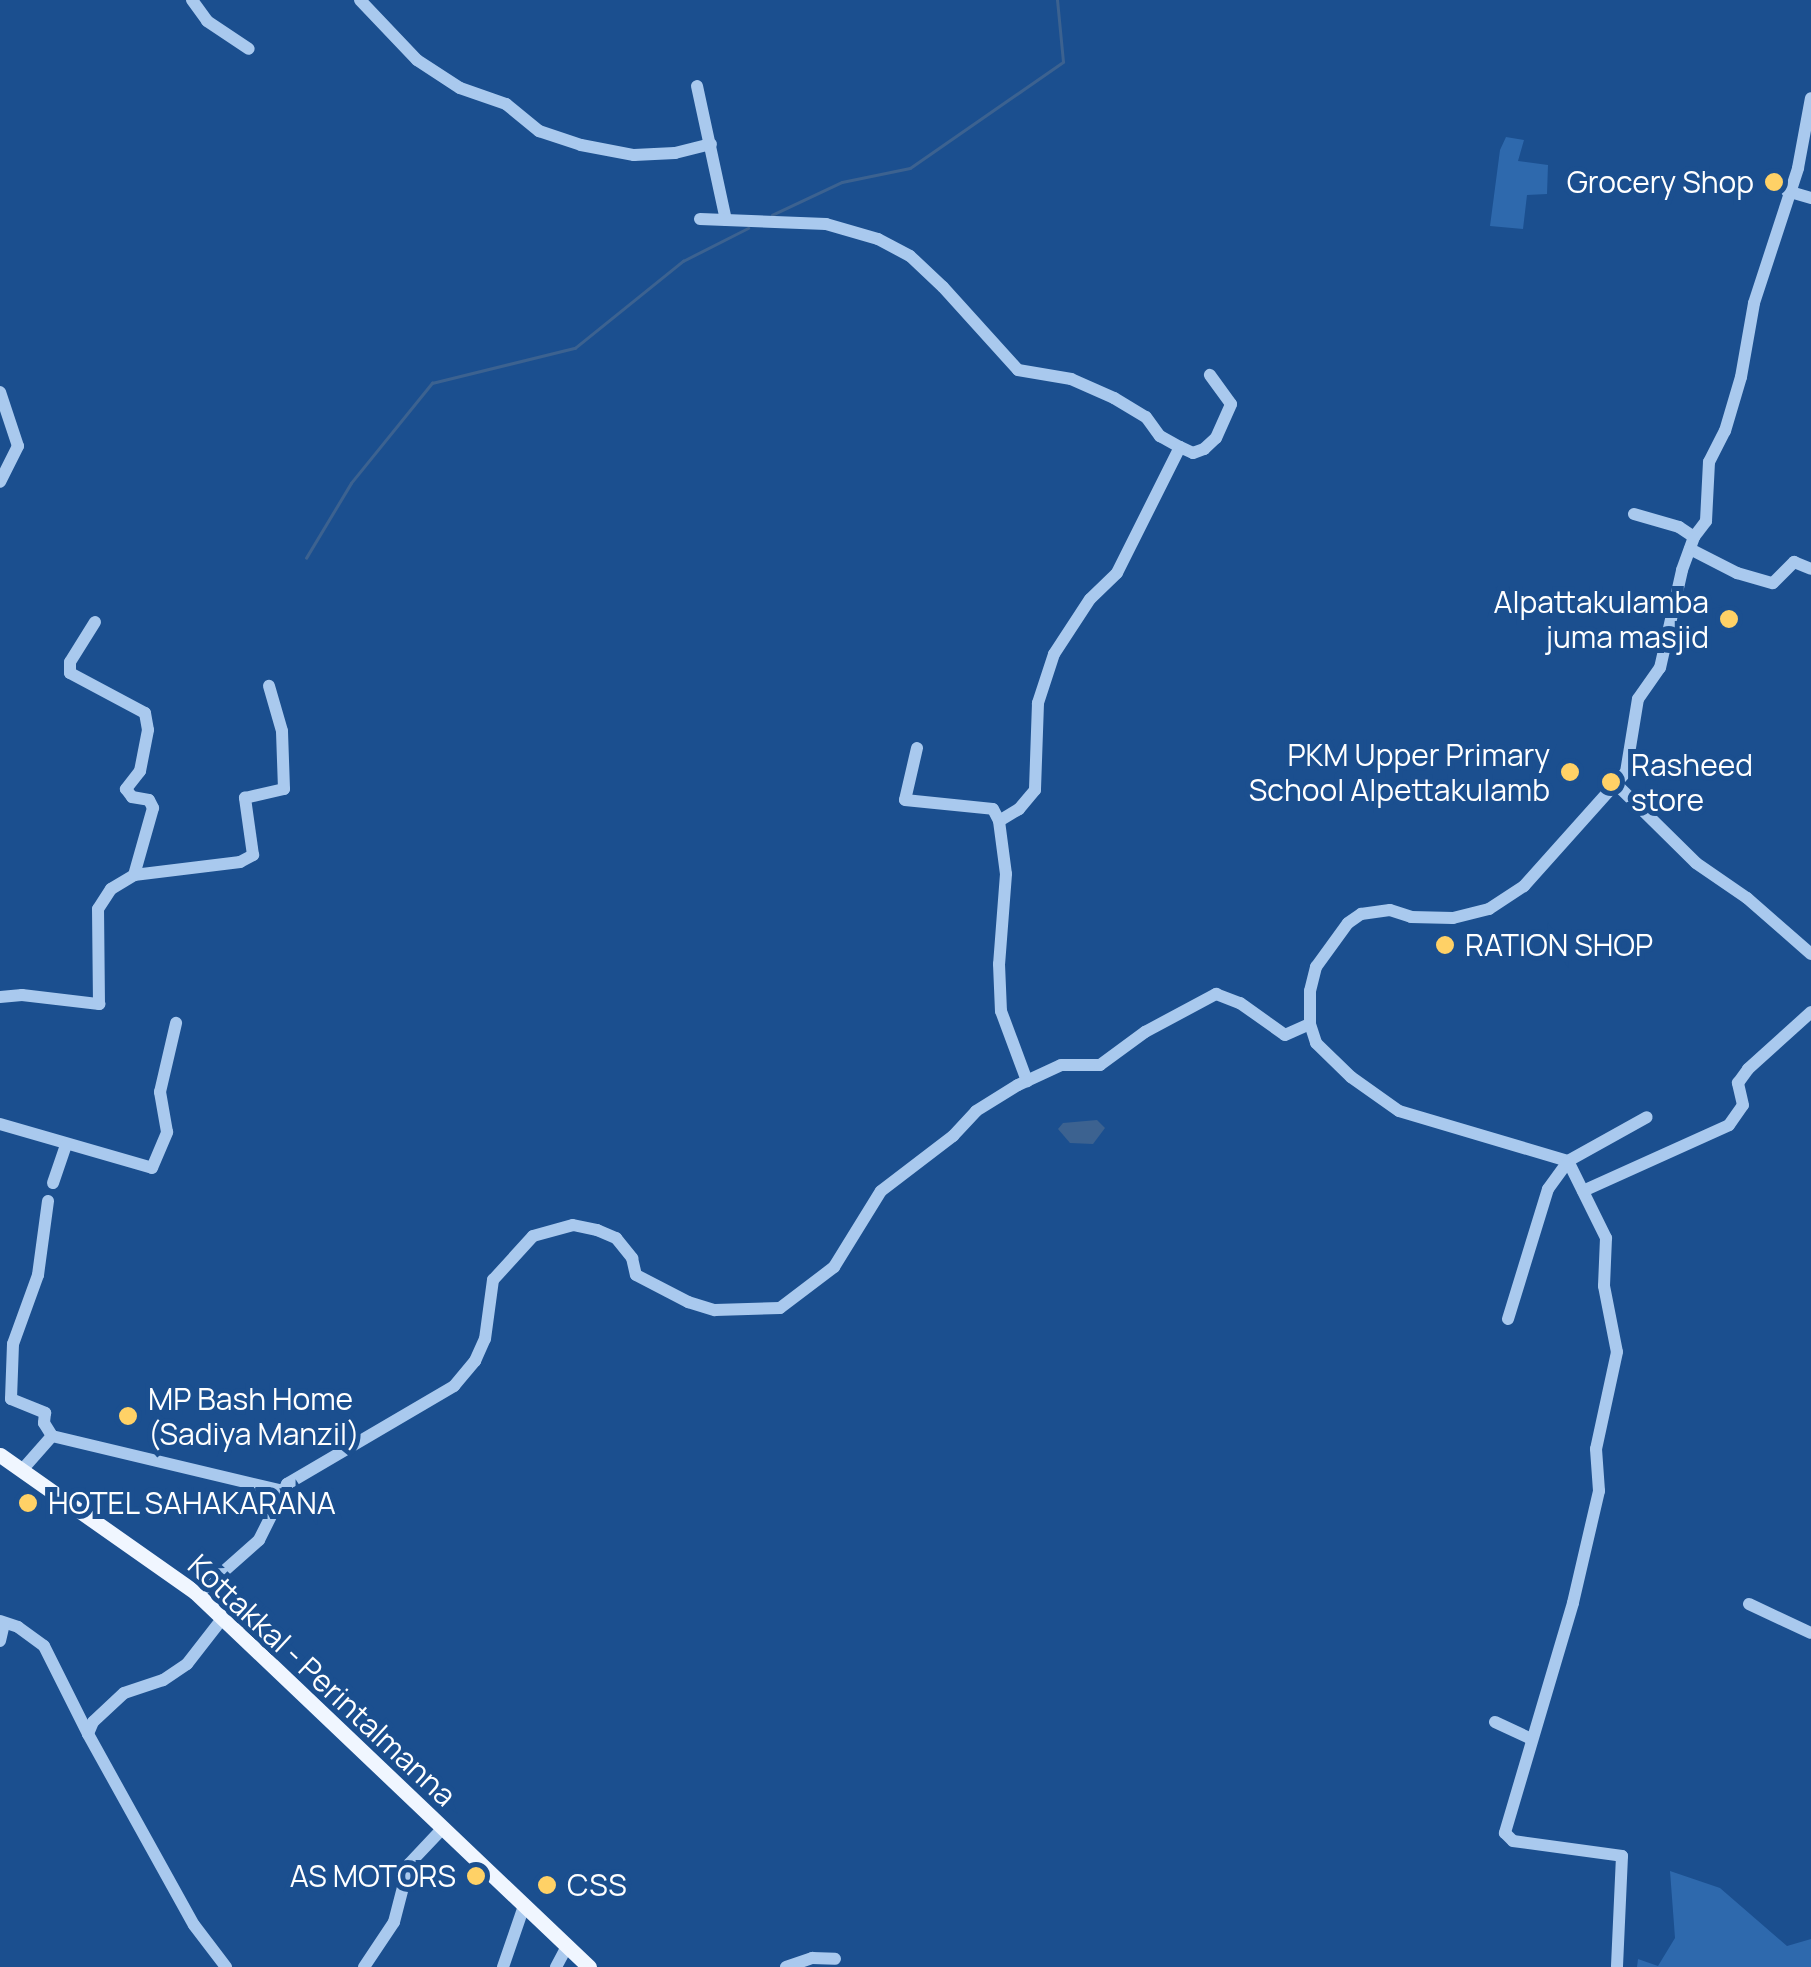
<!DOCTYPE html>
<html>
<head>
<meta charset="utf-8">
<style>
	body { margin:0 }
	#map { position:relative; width:1811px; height:1967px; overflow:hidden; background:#1b4f8f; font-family:Manrope,sans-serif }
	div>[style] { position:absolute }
	.green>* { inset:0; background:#2e69ad }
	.water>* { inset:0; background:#3c6290 }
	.stream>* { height:2.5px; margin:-1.25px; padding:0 1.25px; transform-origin:1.25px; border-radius:1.25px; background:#3c6290 }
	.minor>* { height:12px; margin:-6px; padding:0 6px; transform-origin:6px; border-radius:6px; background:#a9c9ee }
	.major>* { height:15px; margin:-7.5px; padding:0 7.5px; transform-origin:7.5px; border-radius:7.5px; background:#f0f6ff }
	.dots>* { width:28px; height:28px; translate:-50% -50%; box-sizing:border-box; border:5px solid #1b4f8f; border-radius:50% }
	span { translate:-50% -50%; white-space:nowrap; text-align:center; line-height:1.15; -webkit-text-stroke:10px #1b4f8f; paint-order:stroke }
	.poi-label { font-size:30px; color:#fff }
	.right { translate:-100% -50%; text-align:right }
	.left { translate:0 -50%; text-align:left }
	.street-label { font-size:30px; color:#fff }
</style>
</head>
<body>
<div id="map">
	<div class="green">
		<i style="clip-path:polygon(1506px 137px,1524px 140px,1518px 161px,1548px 165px,1547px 194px,1527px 195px,1523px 229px,1490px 226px,1500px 150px)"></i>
		<i style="clip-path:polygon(1670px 1871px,1720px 1888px,1787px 1946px,1811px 1939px,1811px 1967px,1637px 1967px,1638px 1959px,1658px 1966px,1675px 1938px)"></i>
	</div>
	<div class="water">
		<i style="clip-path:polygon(1097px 1120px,1105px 1128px,1093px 1144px,1070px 1143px,1058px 1129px,1063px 1123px)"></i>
	</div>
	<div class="stream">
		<i style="left:772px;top:215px;width:77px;rotate:-25.2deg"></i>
		<i style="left:842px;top:182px;width:69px;rotate:-11.6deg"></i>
		<i style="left:910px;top:168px;width:186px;rotate:-34.7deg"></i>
		<i style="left:1063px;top:62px;width:62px;rotate:-95.5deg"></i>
		<i style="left:306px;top:558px;width:87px;rotate:-59deg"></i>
		<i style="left:351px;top:483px;width:129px;rotate:-51deg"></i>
		<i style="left:432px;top:383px;width:147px;rotate:-13.8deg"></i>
		<i style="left:575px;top:348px;width:139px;rotate:-38.9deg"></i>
		<i style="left:683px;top:261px;width:73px;rotate:-26.9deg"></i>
	</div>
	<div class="minor">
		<i style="left:192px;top:0;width:26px;rotate:54deg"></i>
		<i style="left:207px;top:21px;width:50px;rotate:33.7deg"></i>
		<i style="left:360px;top:0;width:83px;rotate:46.5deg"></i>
		<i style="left:417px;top:60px;width:51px;rotate:33.1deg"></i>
		<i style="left:460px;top:88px;width:49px;rotate:19.2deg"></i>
		<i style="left:506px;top:104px;width:43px;rotate:39.3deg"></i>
		<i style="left:539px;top:131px;width:44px;rotate:18.4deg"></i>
		<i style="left:581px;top:145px;width:54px;rotate:10.7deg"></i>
		<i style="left:634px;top:155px;width:41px;rotate:-2.8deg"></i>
		<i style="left:675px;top:153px;width:37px;rotate:-14deg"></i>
		<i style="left:697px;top:86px;width:137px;rotate:77.8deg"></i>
		<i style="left:1787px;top:191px;width:25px;rotate:16deg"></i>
		<i style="left:700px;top:219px;width:126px;rotate:2.3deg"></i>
		<i style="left:826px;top:224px;width:54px;rotate:16.1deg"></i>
		<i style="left:878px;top:239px;width:36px;rotate:28deg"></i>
		<i style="left:910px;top:256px;width:45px;rotate:43.2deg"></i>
		<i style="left:943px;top:287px;width:112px;rotate:47.9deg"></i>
		<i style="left:1018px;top:370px;width:54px;rotate:9.6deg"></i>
		<i style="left:1071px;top:379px;width:47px;rotate:23.8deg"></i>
		<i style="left:1114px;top:398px;width:37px;rotate:31deg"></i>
		<i style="left:1146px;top:417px;width:24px;rotate:54deg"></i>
		<i style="left:1160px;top:436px;width:23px;rotate:29deg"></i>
		<i style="left:1180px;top:447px;width:141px;rotate:116.6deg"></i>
		<i style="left:1117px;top:573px;width:37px;rotate:136deg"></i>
		<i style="left:1090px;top:599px;width:66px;rotate:123.2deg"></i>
		<i style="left:1054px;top:654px;width:52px;rotate:108.1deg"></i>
		<i style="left:1038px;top:703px;width:87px;rotate:92deg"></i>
		<i style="left:1035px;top:790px;width:25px;rotate:130deg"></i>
		<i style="left:1019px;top:809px;width:23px;rotate:149deg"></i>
		<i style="left:999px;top:821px;width:53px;rotate:82.5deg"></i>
		<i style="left:1006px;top:874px;width:90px;rotate:94.4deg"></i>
		<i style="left:999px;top:964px;width:47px;rotate:87.6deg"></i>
		<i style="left:1001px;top:1011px;width:75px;rotate:69.6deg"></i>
		<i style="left:0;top:392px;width:57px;rotate:71.6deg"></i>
		<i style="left:18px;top:446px;width:40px;rotate:116.6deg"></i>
		<i style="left:1180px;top:447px;width:14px;rotate:25deg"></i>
		<i style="left:1193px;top:453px;width:12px;rotate:-20deg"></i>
		<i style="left:1204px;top:449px;width:16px;rotate:-43deg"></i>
		<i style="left:1216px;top:438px;width:37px;rotate:-66deg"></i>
		<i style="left:1231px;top:404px;width:36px;rotate:-126deg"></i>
		<i style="left:1634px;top:514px;width:47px;rotate:16.1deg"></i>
		<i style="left:1679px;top:527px;width:18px;rotate:34deg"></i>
		<i style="left:1690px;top:549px;width:53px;rotate:27.1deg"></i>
		<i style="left:1737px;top:573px;width:37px;rotate:16deg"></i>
		<i style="left:1773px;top:583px;width:30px;rotate:-45deg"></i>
		<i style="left:1794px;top:562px;width:18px;rotate:22deg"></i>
		<i style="left:95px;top:622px;width:47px;rotate:122deg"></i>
		<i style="left:70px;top:662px;width:11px;rotate:90deg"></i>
		<i style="left:70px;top:673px;width:85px;rotate:28.1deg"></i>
		<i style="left:145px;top:713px;width:17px;rotate:80deg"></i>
		<i style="left:148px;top:730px;width:42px;rotate:101deg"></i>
		<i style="left:140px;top:771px;width:23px;rotate:128deg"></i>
		<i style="left:126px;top:789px;width:10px;rotate:53deg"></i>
		<i style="left:132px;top:797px;width:17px;rotate:10deg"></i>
		<i style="left:149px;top:800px;width:9px;rotate:63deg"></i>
		<i style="left:153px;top:808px;width:70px;rotate:105.8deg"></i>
		<i style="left:917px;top:748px;width:53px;rotate:103deg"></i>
		<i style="left:905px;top:800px;width:88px;rotate:5.8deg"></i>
		<i style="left:993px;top:809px;width:13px;rotate:63deg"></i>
		<i style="left:1616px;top:784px;width:112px;rotate:44.6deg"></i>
		<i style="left:1696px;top:863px;width:62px;rotate:34.5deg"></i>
		<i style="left:1747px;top:898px;width:85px;rotate:41.2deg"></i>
		<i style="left:0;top:997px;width:22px;rotate:-5deg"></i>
		<i style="left:22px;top:995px;width:78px;rotate:6.7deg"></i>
		<i style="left:99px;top:1004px;width:95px;rotate:-90.6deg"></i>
		<i style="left:98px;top:909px;width:24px;rotate:-57deg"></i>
		<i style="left:111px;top:889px;width:27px;rotate:-31deg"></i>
		<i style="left:134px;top:875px;width:107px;rotate:-7deg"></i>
		<i style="left:240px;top:862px;width:15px;rotate:-28deg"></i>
		<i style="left:253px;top:855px;width:58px;rotate:-98deg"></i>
		<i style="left:245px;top:798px;width:40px;rotate:-13deg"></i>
		<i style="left:284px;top:789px;width:58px;rotate:-92deg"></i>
		<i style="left:282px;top:731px;width:47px;rotate:-106.1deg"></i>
		<i style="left:1310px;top:1024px;width:20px;rotate:72deg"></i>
		<i style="left:1316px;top:1043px;width:49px;rotate:44.2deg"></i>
		<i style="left:1351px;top:1077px;width:59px;rotate:35.3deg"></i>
		<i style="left:1399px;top:1111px;width:176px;rotate:16.5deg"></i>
		<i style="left:1568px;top:1161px;width:90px;rotate:-29.1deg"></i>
		<i style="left:0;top:1124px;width:158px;rotate:16.1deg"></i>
		<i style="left:152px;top:1168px;width:39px;rotate:-67deg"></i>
		<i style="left:167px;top:1132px;width:41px;rotate:-99.9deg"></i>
		<i style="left:160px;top:1092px;width:71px;rotate:-76.9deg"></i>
		<i style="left:53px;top:1183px;width:40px;rotate:-71.1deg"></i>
		<i style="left:1583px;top:1191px;width:160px;rotate:-24.3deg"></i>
		<i style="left:1729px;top:1125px;width:24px;rotate:-55deg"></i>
		<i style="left:1743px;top:1105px;width:23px;rotate:-103deg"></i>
		<i style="left:1738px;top:1083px;width:17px;rotate:-54deg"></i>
		<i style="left:1748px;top:1069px;width:85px;rotate:-42.1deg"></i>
		<i style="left:48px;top:1201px;width:75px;rotate:97.7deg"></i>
		<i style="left:38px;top:1275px;width:73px;rotate:109.9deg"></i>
		<i style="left:13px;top:1344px;width:55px;rotate:92.1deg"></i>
		<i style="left:11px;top:1399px;width:37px;rotate:22deg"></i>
		<i style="left:45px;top:1413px;width:10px;rotate:96deg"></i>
		<i style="left:44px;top:1423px;width:15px;rotate:58deg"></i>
		<i style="left:1508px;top:1319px;width:136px;rotate:-72.9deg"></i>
		<i style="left:1548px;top:1189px;width:34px;rotate:-54deg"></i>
		<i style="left:1568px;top:1161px;width:86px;rotate:63.7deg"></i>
		<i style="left:1606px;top:1238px;width:48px;rotate:92.4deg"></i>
		<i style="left:1604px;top:1286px;width:67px;rotate:78.9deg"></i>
		<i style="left:1617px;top:1352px;width:99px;rotate:102.2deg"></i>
		<i style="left:1596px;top:1449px;width:42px;rotate:85.9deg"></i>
		<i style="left:1599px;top:1491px;width:115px;rotate:103.1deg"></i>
		<i style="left:1573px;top:1603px;width:240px;rotate:106.5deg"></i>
		<i style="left:1505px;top:1833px;width:11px;rotate:45deg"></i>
		<i style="left:1513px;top:1841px;width:110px;rotate:7.8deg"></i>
		<i style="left:1622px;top:1856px;width:111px;rotate:92.6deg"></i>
		<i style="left:22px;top:1470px;width:45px;rotate:-48.6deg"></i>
		<i style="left:52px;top:1436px;width:237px;rotate:13.4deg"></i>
		<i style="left:197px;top:1595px;width:83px;rotate:-41.6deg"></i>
		<i style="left:259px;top:1540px;width:63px;rotate:-63.4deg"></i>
		<i style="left:287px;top:1484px;width:194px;rotate:-30.4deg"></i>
		<i style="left:454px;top:1386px;width:33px;rotate:-50deg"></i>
		<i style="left:475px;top:1361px;width:24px;rotate:-66deg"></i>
		<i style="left:485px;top:1339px;width:60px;rotate:-82.3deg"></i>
		<i style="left:493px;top:1280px;width:59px;rotate:-47.7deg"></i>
		<i style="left:533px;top:1236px;width:41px;rotate:-15.4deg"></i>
		<i style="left:573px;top:1225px;width:25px;rotate:12deg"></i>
		<i style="left:597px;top:1230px;width:21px;rotate:23deg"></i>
		<i style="left:616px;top:1238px;width:26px;rotate:51deg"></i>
		<i style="left:632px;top:1258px;width:17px;rotate:77deg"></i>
		<i style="left:636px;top:1275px;width:59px;rotate:27.4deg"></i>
		<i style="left:688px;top:1302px;width:28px;rotate:17deg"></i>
		<i style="left:715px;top:1310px;width:65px;rotate:-1.8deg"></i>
		<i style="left:780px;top:1308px;width:68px;rotate:-37.2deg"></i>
		<i style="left:834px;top:1267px;width:89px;rotate:-58.3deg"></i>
		<i style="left:881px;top:1191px;width:91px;rotate:-37.4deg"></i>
		<i style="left:953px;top:1136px;width:34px;rotate:-47deg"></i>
		<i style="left:976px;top:1111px;width:49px;rotate:-31.8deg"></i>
		<i style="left:1018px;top:1085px;width:47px;rotate:-24.9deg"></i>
		<i style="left:1061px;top:1065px;width:39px"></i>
		<i style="left:1100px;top:1065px;width:56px;rotate:-36.3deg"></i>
		<i style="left:1145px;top:1032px;width:81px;rotate:-28.2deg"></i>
		<i style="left:1216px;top:994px;width:26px;rotate:21deg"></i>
		<i style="left:1240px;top:1003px;width:55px;rotate:35.4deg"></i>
		<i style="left:1285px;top:1035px;width:27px;rotate:-24deg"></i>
		<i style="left:1310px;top:1024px;width:33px;rotate:-90deg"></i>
		<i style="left:1310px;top:991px;width:25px;rotate:-76deg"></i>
		<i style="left:1316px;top:967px;width:54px;rotate:-54deg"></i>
		<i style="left:1348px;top:923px;width:16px;rotate:-35deg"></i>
		<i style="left:1361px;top:914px;width:29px;rotate:-8deg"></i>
		<i style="left:1390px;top:910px;width:22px;rotate:18deg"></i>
		<i style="left:1411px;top:917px;width:42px;rotate:1.4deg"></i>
		<i style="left:1453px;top:918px;width:37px;rotate:-14deg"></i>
		<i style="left:1489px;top:909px;width:42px;rotate:-33.3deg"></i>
		<i style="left:1524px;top:886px;width:153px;rotate:-48.2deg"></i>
		<i style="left:1626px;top:772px;width:74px;rotate:-80.7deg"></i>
		<i style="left:1638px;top:699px;width:38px;rotate:-55deg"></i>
		<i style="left:1660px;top:668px;width:100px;rotate:-77.3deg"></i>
		<i style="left:1682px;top:570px;width:35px;rotate:-70deg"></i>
		<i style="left:1694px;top:537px;width:20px;rotate:-53deg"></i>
		<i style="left:1706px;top:521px;width:59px;rotate:-87.1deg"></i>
		<i style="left:1709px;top:462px;width:35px;rotate:-63deg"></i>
		<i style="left:1725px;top:431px;width:56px;rotate:-73.5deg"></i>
		<i style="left:1741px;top:377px;width:75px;rotate:-80deg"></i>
		<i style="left:1754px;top:303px;width:142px;rotate:-71.9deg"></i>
		<i style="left:1798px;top:168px;width:71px;rotate:-79.5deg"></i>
		<i style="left:1749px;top:1604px;width:68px;rotate:25.1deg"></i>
		<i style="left:222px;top:1619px;width:57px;rotate:127.9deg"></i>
		<i style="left:187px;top:1664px;width:29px;rotate:146deg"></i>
		<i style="left:163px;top:1680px;width:41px;rotate:161.6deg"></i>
		<i style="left:124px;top:1693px;width:42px;rotate:136.9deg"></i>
		<i style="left:93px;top:1722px;width:13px;rotate:113deg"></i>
		<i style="left:88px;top:1734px;width:218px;rotate:61deg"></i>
		<i style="left:194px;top:1925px;width:53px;rotate:52.7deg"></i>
		<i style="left:0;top:1621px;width:19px;rotate:18deg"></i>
		<i style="left:18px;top:1627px;width:32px;rotate:36deg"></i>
		<i style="left:44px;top:1646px;width:98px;rotate:63.4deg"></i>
		<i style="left:0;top:1641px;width:18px;rotate:-77deg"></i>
		<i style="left:1495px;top:1722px;width:40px;rotate:25deg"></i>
		<i style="left:364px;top:1967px;width:54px;rotate:-56.3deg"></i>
		<i style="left:394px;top:1922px;width:60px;rotate:-75.5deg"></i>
		<i style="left:409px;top:1864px;width:48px;rotate:-46.7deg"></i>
		<i style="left:503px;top:1967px;width:65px;rotate:-71deg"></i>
		<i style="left:556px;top:1967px;width:24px;rotate:-62deg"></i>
		<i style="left:786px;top:1967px;width:28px;rotate:-19deg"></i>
		<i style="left:812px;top:1958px;width:23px;rotate:2deg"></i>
	</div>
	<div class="major">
		<i style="left:0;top:1455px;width:238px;rotate:35.1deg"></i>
		<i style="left:195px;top:1592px;width:544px;rotate:43.58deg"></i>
	</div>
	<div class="dots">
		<i style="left:1774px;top:182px;background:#ffd166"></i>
		<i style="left:1729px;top:619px;background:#ffd166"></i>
		<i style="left:1570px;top:772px;background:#ffd166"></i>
		<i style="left:1611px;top:782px;background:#ffd166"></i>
		<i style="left:1445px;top:945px;background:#ffd166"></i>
		<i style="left:128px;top:1416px;background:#ffd166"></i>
		<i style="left:28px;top:1503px;background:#ffd166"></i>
		<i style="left:476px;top:1876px;background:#ffd166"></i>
		<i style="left:547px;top:1885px;background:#ffd166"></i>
	</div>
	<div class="poi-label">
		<span class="right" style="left:1754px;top:182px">Grocery Shop</span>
		<span class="right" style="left:1709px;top:619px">Alpattakulamba<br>juma masjid</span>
		<span class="right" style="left:1550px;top:772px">PKM Upper Primary<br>School Alpettakulamb</span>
		<span class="left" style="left:1631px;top:782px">Rasheed<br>store</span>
		<span class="left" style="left:1465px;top:945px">RATION SHOP</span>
		<span class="left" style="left:148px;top:1416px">MP Bash Home<br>(Sadiya Manzil)</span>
		<span class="left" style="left:48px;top:1503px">HOTEL SAHAKARANA</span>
		<span class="right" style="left:456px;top:1876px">AS MOTORS</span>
		<span class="left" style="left:567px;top:1885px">CSS</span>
	</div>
	<div class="street-label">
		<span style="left:322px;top:1680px;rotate:43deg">Kottakkal - Perintalmanna</span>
	</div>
</div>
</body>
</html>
